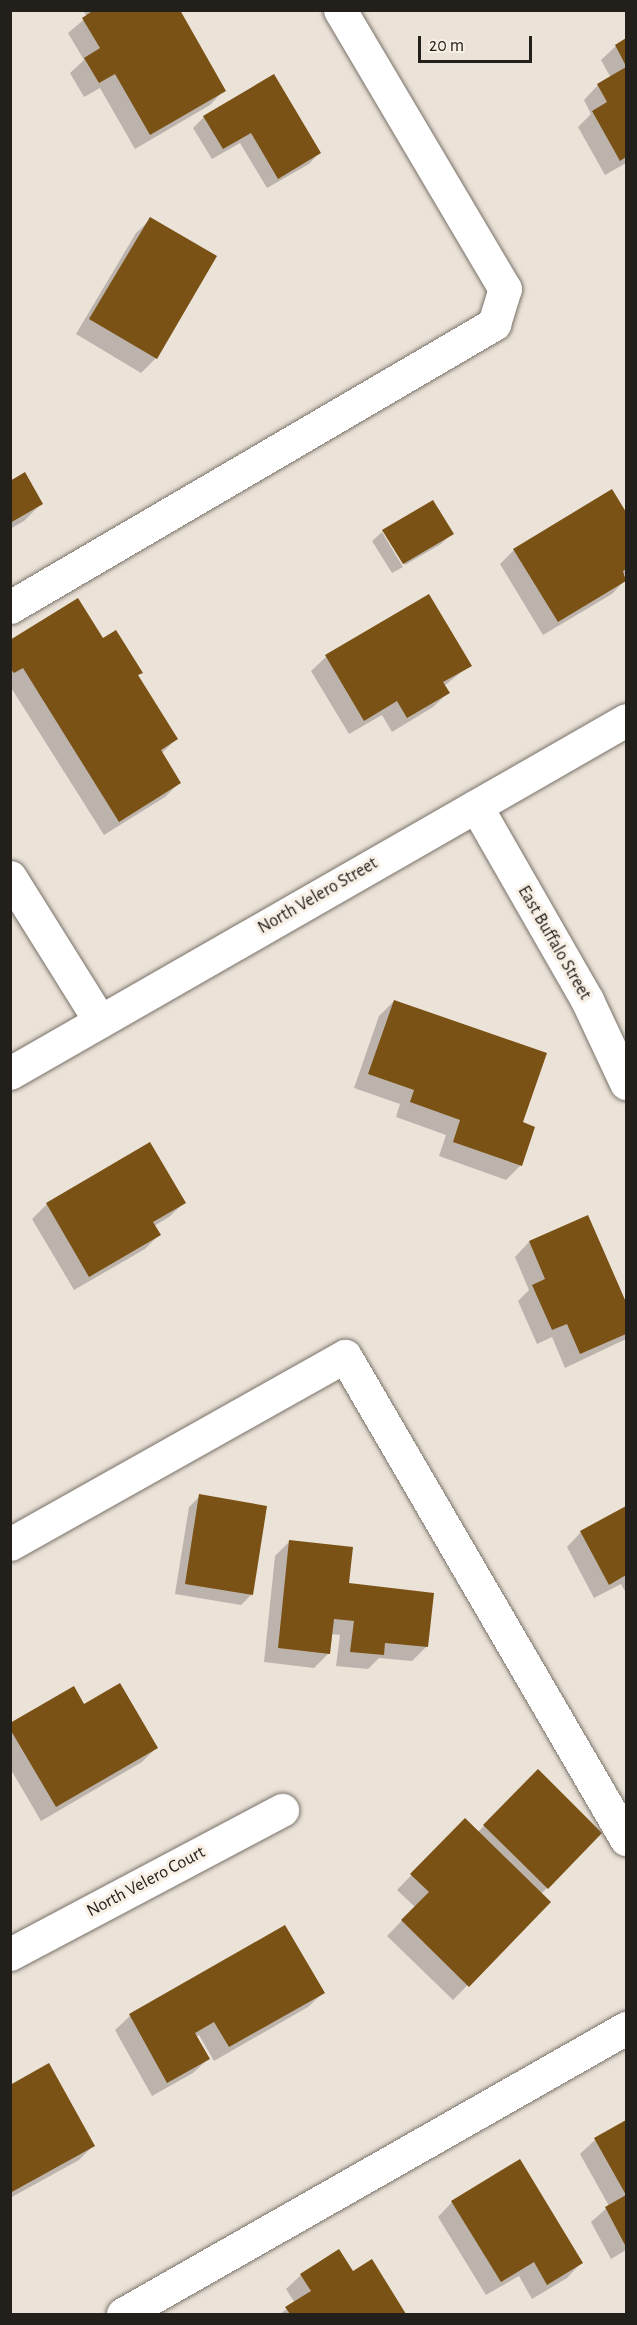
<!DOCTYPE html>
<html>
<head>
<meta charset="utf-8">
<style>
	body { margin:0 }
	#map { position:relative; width:637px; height:2325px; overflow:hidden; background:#ebe2d8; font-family:"Alegreya Sans",sans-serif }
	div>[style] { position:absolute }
	.shadow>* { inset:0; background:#0003 }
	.building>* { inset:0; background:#7b5215 }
	.roads { filter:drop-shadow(0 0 2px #7a7269) drop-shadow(0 0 2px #7a7269) }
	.minor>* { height:33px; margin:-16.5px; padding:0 16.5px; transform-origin:16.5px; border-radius:16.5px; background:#fff }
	span { translate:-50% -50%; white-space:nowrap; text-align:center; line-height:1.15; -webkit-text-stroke:6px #f8efe5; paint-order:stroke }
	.street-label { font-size:18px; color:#23201c }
	.frame { position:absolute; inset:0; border:12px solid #23201c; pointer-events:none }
	.scale { position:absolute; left:418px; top:36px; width:114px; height:27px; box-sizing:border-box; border:3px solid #23201c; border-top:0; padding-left:8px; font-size:18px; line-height:21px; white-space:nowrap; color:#23201c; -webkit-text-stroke:4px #f8efe5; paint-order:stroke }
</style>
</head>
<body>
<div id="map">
	<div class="shadow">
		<i style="clip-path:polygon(83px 10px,178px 10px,224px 90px,210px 105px,135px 149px,100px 88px,84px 97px,70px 73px,84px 60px,68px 33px,87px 17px)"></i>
		<i style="clip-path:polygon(626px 40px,626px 163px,605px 175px,578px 127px,591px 114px,584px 100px,598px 85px,611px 78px,601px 60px,616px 46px)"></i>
		<i style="clip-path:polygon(273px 76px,319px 153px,309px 164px,267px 188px,240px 143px,212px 159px,193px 128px,204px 117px)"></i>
		<i style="clip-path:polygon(151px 219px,215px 256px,156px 358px,141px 373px,76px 334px,136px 233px)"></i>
		<i style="clip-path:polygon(10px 481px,42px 503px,24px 521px,10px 529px)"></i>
		<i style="clip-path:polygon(612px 491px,626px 515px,626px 573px,624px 575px,626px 579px,612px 594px,543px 635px,500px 564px,514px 550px)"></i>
		<i style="clip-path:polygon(433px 502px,452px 534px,441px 544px,405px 565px,385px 532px,382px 532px)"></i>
		<i style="clip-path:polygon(382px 532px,403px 567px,392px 573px,372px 541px)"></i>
		<i style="clip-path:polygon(102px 640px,141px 672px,137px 676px,176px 739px,161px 754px,179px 783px,165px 797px,104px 835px,10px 686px,10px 642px)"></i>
		<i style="clip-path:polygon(326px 657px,470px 665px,444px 686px,448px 693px,433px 707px,392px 732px,382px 715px,349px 734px,311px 671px)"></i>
		<i style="clip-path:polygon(394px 1001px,521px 1123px,521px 1165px,506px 1180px,439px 1156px,446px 1135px,396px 1117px,400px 1104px,354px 1088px,379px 1016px)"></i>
		<i style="clip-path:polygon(184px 1203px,169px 1217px,154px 1226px,160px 1234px,145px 1249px,74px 1290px,32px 1219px,47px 1204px)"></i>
		<i style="clip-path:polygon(588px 1217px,626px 1305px,626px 1339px,565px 1368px,552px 1337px,537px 1344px,518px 1301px,529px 1290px,515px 1257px,529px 1242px)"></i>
		<i style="clip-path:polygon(200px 1496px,252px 1594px,241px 1605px,175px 1594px,189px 1507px)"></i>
		<i style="clip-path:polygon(626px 1508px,626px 1593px,621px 1584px,594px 1598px,567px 1547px,581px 1532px)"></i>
		<i style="clip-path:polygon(290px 1541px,348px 1584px,427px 1646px,412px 1661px,379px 1658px,368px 1669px,336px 1666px,340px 1635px,331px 1634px,329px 1653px,314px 1668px,264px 1662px,275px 1556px)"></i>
		<i style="clip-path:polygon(84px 1706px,156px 1748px,142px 1762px,41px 1821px,10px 1768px,10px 1725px)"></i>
		<i style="clip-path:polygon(537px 1771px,600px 1833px,541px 1894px,549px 1902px,453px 2000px,387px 1936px,415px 1907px,397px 1890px,465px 1820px,478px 1832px)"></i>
		<i style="clip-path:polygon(285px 1927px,323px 1993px,308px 2007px,214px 2061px,199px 2035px,195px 2037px,208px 2059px,193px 2073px,152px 2096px,115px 2030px,130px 2016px)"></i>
		<i style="clip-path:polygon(10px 2087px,94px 2145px,79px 2160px,10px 2198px)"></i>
		<i style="clip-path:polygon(626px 2122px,626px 2250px,611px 2259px,591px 2222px,609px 2206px,580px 2154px,595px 2140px)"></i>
		<i style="clip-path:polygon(452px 2202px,581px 2263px,567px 2278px,532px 2299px,519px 2276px,486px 2295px,438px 2217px)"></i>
		<i style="clip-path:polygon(371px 2261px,405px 2314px,280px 2314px,295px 2303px,286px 2289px,301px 2275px,353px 2273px)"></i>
	</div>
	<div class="building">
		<i style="clip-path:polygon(94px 10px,180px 10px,226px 91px,150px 135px,115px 74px,99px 83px,84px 58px,100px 48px,82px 18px)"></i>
		<i style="clip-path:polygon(626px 38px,626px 66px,615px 45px)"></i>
		<i style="clip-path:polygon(626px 67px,626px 157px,620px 161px,592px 111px,607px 102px,597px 84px)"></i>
		<i style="clip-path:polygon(274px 74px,321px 153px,278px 179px,251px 133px,223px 149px,203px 116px)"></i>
		<i style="clip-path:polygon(150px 217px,217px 256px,157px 359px,89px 319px)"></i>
		<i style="clip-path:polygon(25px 472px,43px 504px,10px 523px,10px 481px)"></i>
		<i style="clip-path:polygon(612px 489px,626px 512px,626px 569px,623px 571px,626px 581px,558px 622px,513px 549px)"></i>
		<i style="clip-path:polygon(433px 500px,454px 534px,403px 564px,382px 530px)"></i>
		<i style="clip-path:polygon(429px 594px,472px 666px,443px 682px,450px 693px,407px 718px,397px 701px,364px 721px,325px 655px)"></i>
		<i style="clip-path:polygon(78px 598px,103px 638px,116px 630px,143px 673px,138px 675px,178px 739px,161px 750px,181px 783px,119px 822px,23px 668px,14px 673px,10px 668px,10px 640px)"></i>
		<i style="clip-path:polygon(394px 1000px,547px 1053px,523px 1122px,535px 1127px,522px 1166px,453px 1142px,460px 1120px,410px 1102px,414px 1090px,368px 1074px)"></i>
		<i style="clip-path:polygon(150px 1142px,186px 1203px,153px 1222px,161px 1235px,89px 1277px,46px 1203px)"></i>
		<i style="clip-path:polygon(588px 1215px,626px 1302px,626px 1334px,580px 1354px,567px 1324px,552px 1330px,532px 1285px,545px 1279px,529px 1241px)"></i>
		<i style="clip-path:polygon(199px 1494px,267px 1506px,253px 1595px,185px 1584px)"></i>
		<i style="clip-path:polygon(626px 1506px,626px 1575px,609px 1585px,580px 1531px)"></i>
		<i style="clip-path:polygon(289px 1540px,353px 1547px,349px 1583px,434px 1593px,428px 1647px,385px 1643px,384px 1655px,350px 1652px,354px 1621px,334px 1619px,330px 1654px,278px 1648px)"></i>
		<i style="clip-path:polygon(120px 1683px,158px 1748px,56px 1807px,10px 1729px,10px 1723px,74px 1686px,84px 1704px)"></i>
		<i style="clip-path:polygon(538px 1769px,602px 1833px,548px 1889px,483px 1825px)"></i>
		<i style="clip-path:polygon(465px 1818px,551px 1902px,469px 1987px,401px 1920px,429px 1892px,410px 1874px)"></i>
		<i style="clip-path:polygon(285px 1925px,325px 1993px,229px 2047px,214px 2022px,195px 2033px,210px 2059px,167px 2083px,129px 2014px)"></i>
		<i style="clip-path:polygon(49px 2063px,95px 2146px,10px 2193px,10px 2085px)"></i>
		<i style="clip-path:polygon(626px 2120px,626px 2247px,605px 2207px,626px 2195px,594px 2138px)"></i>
		<i style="clip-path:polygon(520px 2159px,583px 2263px,547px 2285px,534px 2262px,501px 2282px,451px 2201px)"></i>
		<i style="clip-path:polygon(339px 2249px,353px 2271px,372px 2259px,406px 2314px,290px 2314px,285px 2307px,311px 2291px,300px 2274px)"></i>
	</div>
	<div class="roads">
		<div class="minor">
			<i style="left:10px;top:607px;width:561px;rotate:-30.32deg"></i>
			<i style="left:494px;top:324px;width:37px;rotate:-73deg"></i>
			<i style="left:505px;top:289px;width:324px;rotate:-120.6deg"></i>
			<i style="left:476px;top:806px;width:224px;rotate:60.2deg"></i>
			<i style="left:587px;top:1000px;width:92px;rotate:64.8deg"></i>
			<i style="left:10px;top:877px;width:170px;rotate:58deg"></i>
			<i style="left:10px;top:1073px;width:710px;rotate:-29.81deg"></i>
			<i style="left:10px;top:1544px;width:384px;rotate:-29.3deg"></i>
			<i style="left:345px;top:1356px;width:559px;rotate:59.81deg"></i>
			<i style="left:10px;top:1954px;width:308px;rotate:-27.9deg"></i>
			<i style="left:123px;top:2314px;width:579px;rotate:-29.62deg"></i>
		</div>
	</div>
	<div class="street-label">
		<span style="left:318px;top:896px;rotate:-30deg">North Velero Street</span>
		<span style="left:554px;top:943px;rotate:60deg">East Buffalo Street</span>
		<span style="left:146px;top:1882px;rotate:-28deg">North Velero Court</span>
	</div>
	<div class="frame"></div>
	<div class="scale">20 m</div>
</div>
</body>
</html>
